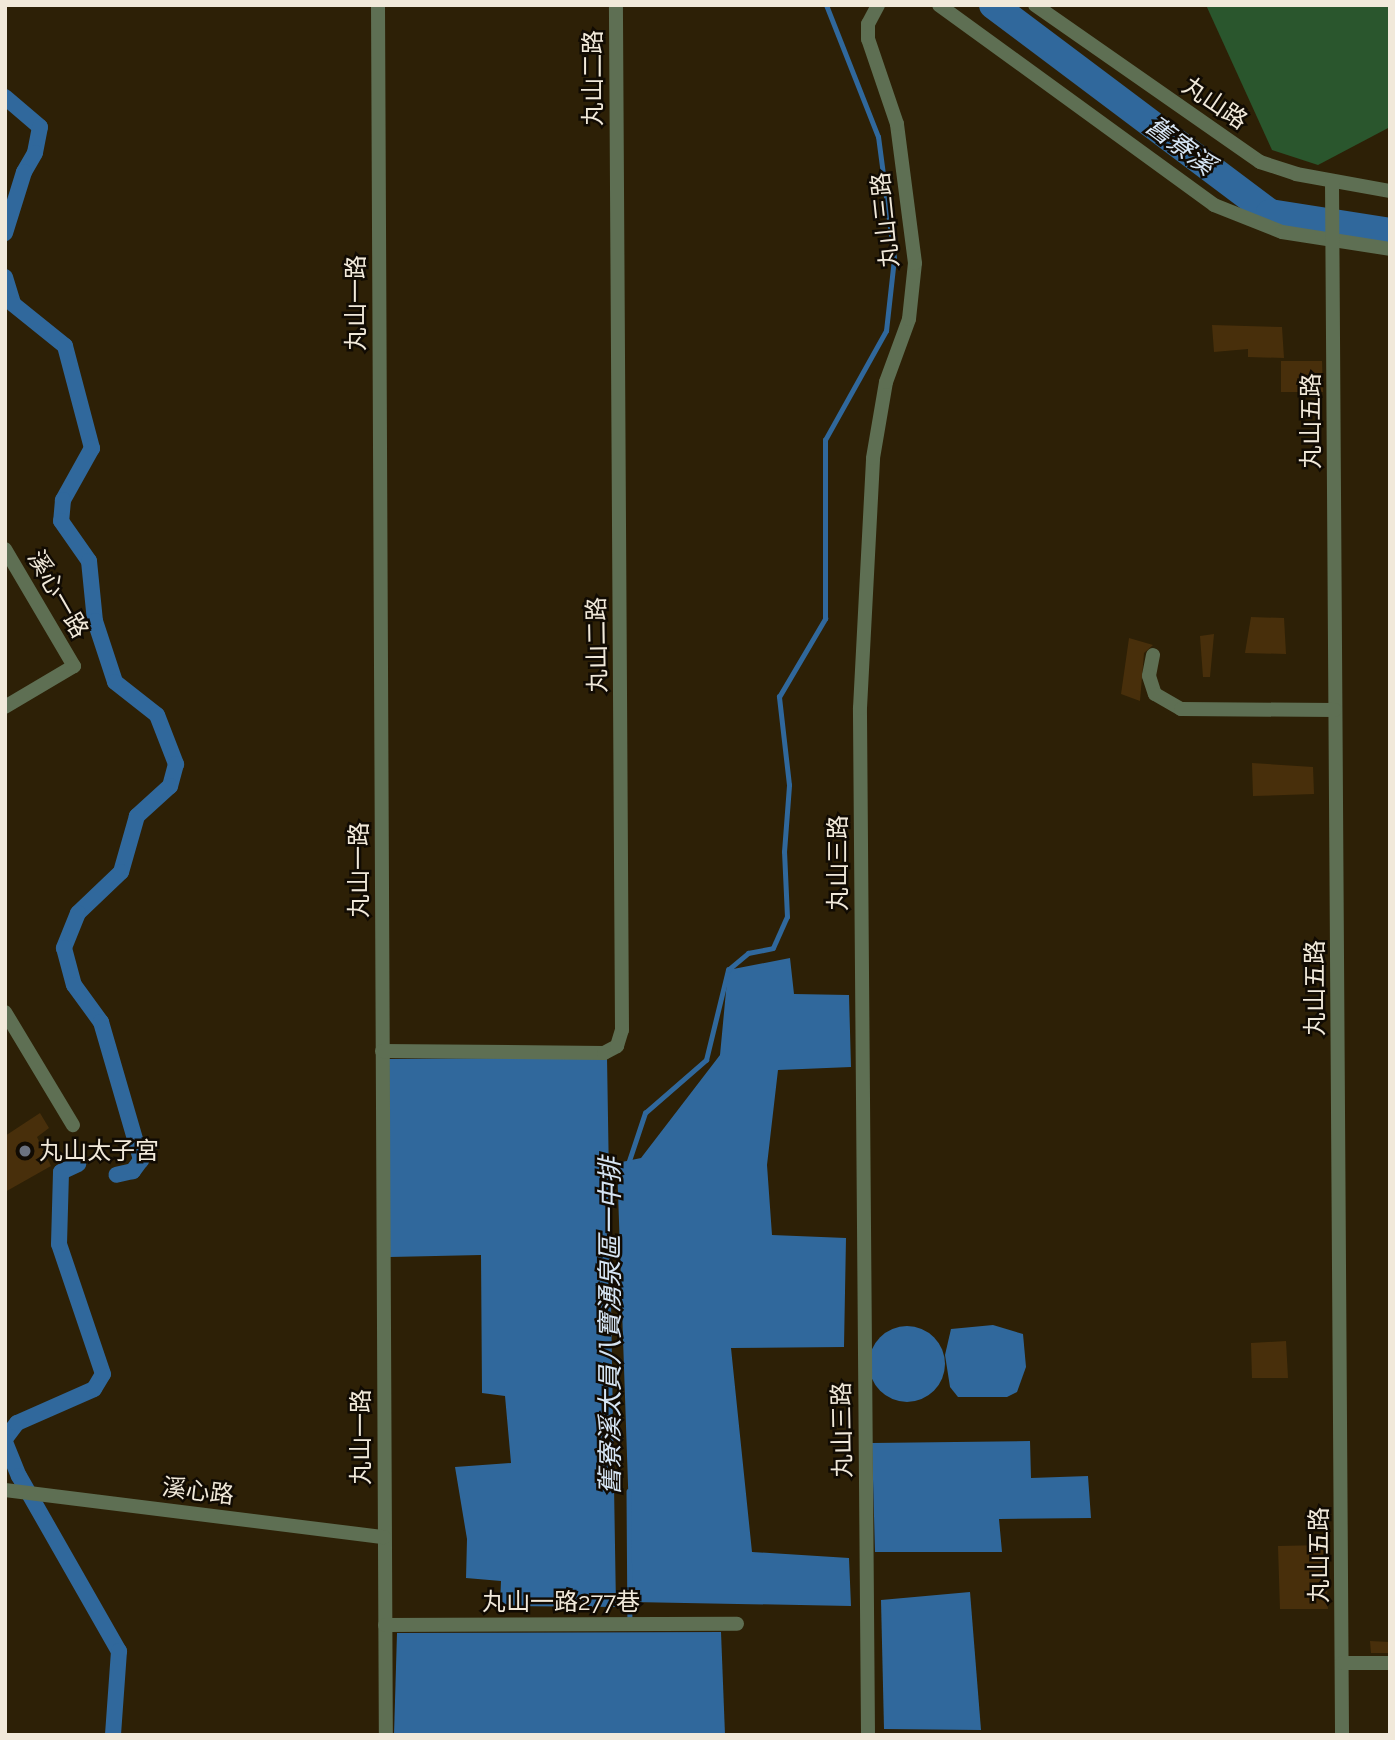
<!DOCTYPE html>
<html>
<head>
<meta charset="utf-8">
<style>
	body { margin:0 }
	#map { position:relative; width:1395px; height:1740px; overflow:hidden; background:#2d2006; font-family:Raleway,"Noto Sans TC",sans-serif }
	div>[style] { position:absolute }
	.green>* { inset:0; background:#2a562d }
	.water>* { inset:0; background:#30689c }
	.round { border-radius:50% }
	.stream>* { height:4.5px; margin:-2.25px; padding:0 2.25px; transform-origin:2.25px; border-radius:2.25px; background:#30689c }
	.canal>* { height:16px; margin:-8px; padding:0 8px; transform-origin:8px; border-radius:8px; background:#30689c }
	.river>* { height:28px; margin:-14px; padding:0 14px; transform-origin:14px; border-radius:14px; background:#30689c }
	.building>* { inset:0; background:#482f0b }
	.minor>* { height:14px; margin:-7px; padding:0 7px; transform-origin:7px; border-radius:7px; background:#5e6f53 }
	.dots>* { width:19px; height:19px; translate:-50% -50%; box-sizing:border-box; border:4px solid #110b03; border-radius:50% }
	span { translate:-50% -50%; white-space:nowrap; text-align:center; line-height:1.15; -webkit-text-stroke:5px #110b03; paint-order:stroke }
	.street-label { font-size:24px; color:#f1e9da }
	.poi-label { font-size:24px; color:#f1e9da }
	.left { translate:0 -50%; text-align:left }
	.water-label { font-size:26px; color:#d6e5f4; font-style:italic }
	.frame { position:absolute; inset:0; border:7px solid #f1e9da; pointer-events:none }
</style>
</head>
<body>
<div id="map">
	<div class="green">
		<i style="clip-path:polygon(1206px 5px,1390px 5px,1390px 127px,1318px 165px,1272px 150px)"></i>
	</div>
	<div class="water">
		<i style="clip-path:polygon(790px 958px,794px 994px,849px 995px,851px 1067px,778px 1070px,767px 1165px,772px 1235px,846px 1238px,844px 1347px,731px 1348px,752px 1552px,849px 1558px,851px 1606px,632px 1602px,617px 1163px,641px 1158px,720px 1055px,728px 970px)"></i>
		<i style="clip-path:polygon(607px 1057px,616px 1607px,500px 1606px,501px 1581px,466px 1578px,467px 1539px,455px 1467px,511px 1463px,505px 1396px,482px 1393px,481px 1255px,390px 1257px,389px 1059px)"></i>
		<i style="clip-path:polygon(993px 1325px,1023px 1334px,1026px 1367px,1017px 1392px,1007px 1397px,958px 1397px,950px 1387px,945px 1355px,951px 1329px)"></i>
		<i class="round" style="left:869px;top:1326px;width:76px;height:76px"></i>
		<i style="clip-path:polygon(1030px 1441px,1031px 1478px,1088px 1476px,1091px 1518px,999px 1519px,1002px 1552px,875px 1552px,872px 1443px)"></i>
		<i style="clip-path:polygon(970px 1592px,981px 1730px,884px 1729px,881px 1600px)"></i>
		<i style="clip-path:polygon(721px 1632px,725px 1735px,394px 1735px,397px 1633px)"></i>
	</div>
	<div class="stream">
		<i style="left:628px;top:1164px;width:54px;rotate:-71.6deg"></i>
		<i style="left:645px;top:1113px;width:81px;rotate:-41deg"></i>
		<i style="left:706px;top:1060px;width:93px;rotate:-76.3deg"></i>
		<i style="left:728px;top:970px;width:26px;rotate:-40deg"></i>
		<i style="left:748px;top:953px;width:25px;rotate:-11deg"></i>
		<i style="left:773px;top:948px;width:34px;rotate:-66deg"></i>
		<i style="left:787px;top:917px;width:65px;rotate:-92.6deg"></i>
		<i style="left:784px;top:852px;width:67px;rotate:-85.7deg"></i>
		<i style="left:789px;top:785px;width:89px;rotate:-96.5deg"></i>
		<i style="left:779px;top:697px;width:91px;rotate:-59.5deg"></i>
		<i style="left:825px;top:619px;width:179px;rotate:-90deg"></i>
		<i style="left:825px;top:440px;width:125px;rotate:-60.8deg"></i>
		<i style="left:886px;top:331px;width:73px;rotate:-83.7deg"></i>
		<i style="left:894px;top:258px;width:122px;rotate:-97.5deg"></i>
		<i style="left:878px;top:137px;width:142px;rotate:-111.5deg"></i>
		<i style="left:629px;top:1491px;width:129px;rotate:89.6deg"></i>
	</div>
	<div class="canal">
		<i style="left:5px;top:97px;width:46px;rotate:40.6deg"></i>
		<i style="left:40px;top:127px;width:26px;rotate:101deg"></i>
		<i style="left:35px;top:153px;width:22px;rotate:120deg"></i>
		<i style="left:24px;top:172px;width:64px;rotate:107.3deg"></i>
		<i style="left:5px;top:277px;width:28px;rotate:73deg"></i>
		<i style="left:13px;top:304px;width:67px;rotate:38.9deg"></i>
		<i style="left:65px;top:346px;width:106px;rotate:75.2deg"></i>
		<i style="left:92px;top:448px;width:60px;rotate:119.1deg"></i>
		<i style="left:63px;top:500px;width:21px;rotate:95deg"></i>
		<i style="left:61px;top:521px;width:49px;rotate:55deg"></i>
		<i style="left:89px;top:561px;width:60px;rotate:84.3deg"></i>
		<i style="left:95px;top:621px;width:64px;rotate:71.8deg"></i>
		<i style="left:115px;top:682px;width:53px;rotate:38.2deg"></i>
		<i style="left:157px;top:715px;width:53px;rotate:68.8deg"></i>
		<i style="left:176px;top:764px;width:23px;rotate:105deg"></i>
		<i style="left:170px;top:786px;width:45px;rotate:137.7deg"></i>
		<i style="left:137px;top:816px;width:58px;rotate:105.9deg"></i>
		<i style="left:121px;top:872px;width:59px;rotate:136.4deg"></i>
		<i style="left:78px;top:913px;width:38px;rotate:112deg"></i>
		<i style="left:64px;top:948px;width:38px;rotate:75deg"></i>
		<i style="left:74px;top:985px;width:46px;rotate:53.9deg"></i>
		<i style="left:101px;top:1022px;width:144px;rotate:73.8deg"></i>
		<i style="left:141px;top:1160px;width:14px;rotate:126deg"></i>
		<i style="left:133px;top:1171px;width:17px;rotate:167deg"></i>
		<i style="left:5px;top:1439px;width:20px;rotate:-53deg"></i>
		<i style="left:17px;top:1423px;width:84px;rotate:-23.8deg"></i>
		<i style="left:94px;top:1389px;width:17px;rotate:-59deg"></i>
		<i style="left:103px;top:1374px;width:137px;rotate:-108.7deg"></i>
		<i style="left:59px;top:1244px;width:72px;rotate:-88.4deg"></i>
		<i style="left:61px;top:1172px;width:19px;rotate:-25deg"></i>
		<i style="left:5px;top:1442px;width:37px;rotate:68deg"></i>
		<i style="left:19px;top:1476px;width:202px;rotate:60.3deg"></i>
		<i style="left:119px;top:1651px;width:84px;rotate:94.1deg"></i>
	</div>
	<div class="river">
		<i style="left:993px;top:5px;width:346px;rotate:36.9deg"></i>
		<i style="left:1270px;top:213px;width:121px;rotate:9deg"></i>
	</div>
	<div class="building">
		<i style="clip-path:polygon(1212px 325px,1282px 327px,1284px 358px,1248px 357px,1248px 349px,1214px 352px)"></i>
		<i style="clip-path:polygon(1281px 361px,1322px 361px,1323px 392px,1281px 392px)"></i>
		<i style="clip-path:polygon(1251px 617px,1284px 618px,1286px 654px,1245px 653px)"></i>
		<i style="clip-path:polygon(1214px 634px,1210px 677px,1203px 677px,1200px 636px)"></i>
		<i style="clip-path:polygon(1129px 638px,1153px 645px,1144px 653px,1140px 701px,1121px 694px)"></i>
		<i style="clip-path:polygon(1252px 763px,1313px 767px,1314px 794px,1253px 796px)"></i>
		<i style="clip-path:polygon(40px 1113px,49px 1128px,37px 1137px,51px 1166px,5px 1192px,5px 1136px)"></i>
		<i style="clip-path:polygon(1286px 1341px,1288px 1378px,1252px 1378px,1251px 1343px)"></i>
		<i style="clip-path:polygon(1325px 1545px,1328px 1609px,1280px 1609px,1278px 1546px)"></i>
		<i style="clip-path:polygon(1370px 1641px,1390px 1642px,1390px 1653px,1371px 1653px)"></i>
	</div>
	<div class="minor">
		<i style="left:378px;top:5px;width:1730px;rotate:89.74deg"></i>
		<i style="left:939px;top:5px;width:340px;rotate:36deg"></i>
		<i style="left:1214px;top:205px;width:73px;rotate:21.7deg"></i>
		<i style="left:1282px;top:232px;width:109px;rotate:8.9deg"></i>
		<i style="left:1035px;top:5px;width:274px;rotate:34.9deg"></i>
		<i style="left:1260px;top:162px;width:38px;rotate:18deg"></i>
		<i style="left:1296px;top:174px;width:96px;rotate:10.3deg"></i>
		<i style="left:1332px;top:182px;width:1553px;rotate:89.63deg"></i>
		<i style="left:5px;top:549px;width:136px;rotate:59.5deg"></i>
		<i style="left:74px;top:666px;width:80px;rotate:149.3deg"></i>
		<i style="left:1153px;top:655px;width:21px;rotate:101deg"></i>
		<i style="left:1149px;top:676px;width:19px;rotate:72deg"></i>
		<i style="left:1155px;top:694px;width:30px;rotate:30deg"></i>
		<i style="left:1181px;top:709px;width:154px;rotate:0.4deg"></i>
		<i style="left:5px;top:1012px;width:132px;rotate:59deg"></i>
		<i style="left:382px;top:1051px;width:222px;rotate:0.5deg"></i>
		<i style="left:604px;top:1053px;width:15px;rotate:-28deg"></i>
		<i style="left:617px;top:1046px;width:17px;rotate:-73deg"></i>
		<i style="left:622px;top:1030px;width:1025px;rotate:-90.34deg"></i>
		<i style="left:5px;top:1490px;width:382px;rotate:7.1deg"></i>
		<i style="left:385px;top:1625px;width:352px;rotate:-0.2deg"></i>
		<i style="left:1342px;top:1663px;width:48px"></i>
		<i style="left:868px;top:1735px;width:1027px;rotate:-90.45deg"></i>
		<i style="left:860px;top:708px;width:250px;rotate:-87deg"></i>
		<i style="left:873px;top:458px;width:77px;rotate:-80.3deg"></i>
		<i style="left:886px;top:382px;width:67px;rotate:-69.9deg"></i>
		<i style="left:909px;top:319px;width:56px;rotate:-83.9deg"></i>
		<i style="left:915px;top:263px;width:140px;rotate:-97.4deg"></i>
		<i style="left:897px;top:124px;width:90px;rotate:-108.8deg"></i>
		<i style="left:868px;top:39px;width:15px;rotate:-90deg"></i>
		<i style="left:868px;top:24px;width:21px;rotate:-62deg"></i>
	</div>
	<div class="dots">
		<i style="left:25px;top:1151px;background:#6b7280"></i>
	</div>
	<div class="street-label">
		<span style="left:593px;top:78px;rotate:-90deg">丸山二路</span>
		<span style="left:1215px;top:103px;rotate:34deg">丸山路</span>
		<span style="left:885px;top:220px;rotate:-96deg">丸山三路</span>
		<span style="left:356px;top:303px;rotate:-90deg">丸山一路</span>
		<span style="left:1311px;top:421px;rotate:-90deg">丸山五路</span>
		<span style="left:58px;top:594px;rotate:60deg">溪心一路</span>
		<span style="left:597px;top:645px;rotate:-91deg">丸山二路</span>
		<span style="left:838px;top:863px;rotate:-90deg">丸山三路</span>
		<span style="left:359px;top:870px;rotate:-90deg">丸山一路</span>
		<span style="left:1315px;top:988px;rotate:-90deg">丸山五路</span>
		<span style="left:842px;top:1430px;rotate:-91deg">丸山三路</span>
		<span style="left:361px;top:1437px;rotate:-90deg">丸山一路</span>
		<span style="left:198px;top:1491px;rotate:7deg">溪心路</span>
		<span style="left:1319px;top:1555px;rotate:-90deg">丸山五路</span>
		<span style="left:561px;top:1602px">丸山一路277巷</span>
	</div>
	<div class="poi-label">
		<span class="left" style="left:39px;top:1151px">丸山太子宮</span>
	</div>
	<div class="water-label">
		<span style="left:1180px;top:146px;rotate:37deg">舊寮溪</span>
		<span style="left:611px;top:1326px;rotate:-90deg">舊寮溪太員八寶湧泉區一中排</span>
	</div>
	<div class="frame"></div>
</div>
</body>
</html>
